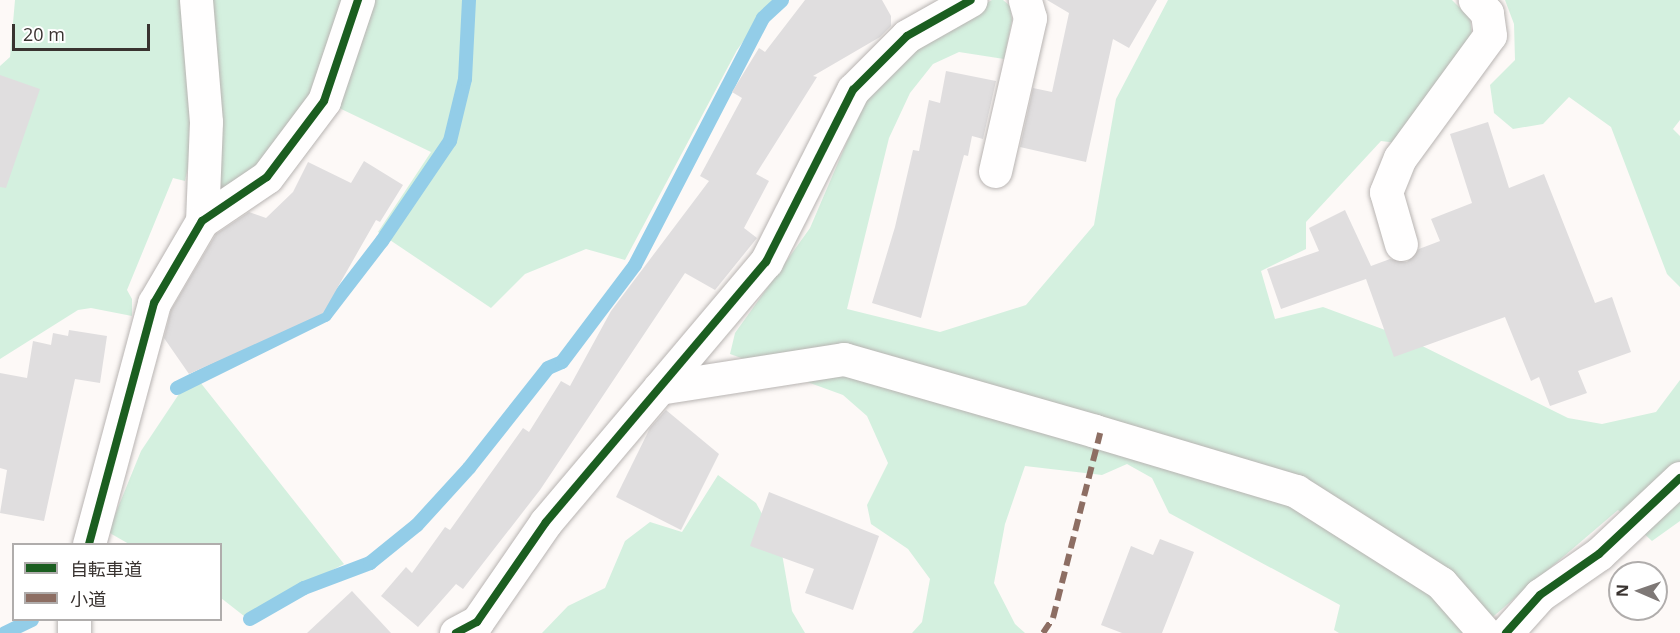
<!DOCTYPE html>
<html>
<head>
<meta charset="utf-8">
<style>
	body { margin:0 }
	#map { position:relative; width:1680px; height:633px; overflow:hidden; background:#fdf9f7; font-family:"Open Sans","Noto Sans JP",sans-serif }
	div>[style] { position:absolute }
	.green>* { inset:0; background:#d4f0df }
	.stream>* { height:14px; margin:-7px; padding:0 7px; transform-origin:7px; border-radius:7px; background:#93cde8 }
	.building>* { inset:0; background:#e0dedf }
	.roads { filter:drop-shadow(0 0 2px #b8b4b2) drop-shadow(0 0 2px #b8b4b2) }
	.minor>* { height:33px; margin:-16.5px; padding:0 16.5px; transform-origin:16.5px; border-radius:16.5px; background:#fffefe }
	.quiet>* { height:6px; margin-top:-3px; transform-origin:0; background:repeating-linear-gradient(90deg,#8d6e63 0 12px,transparent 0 18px) }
	.cycleway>* { height:8px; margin:-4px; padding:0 4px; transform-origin:4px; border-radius:4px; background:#1b5e20 }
	span { translate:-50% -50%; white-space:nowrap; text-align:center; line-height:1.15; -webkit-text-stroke:4.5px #fff; paint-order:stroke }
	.legend { position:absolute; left:12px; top:543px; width:210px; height:78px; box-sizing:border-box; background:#fff; border:2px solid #b0adac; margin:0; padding:8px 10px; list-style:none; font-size:18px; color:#393330 }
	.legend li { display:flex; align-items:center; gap:12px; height:30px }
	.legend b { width:30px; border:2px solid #b0adac }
	.north { position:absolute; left:1608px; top:561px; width:60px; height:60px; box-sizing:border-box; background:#fff; border:2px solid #b0adac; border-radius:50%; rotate:272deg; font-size:16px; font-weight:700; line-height:24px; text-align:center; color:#393330 }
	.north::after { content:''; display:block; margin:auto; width:21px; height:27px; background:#7e7876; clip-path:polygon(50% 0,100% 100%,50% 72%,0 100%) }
	.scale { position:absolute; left:12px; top:24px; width:138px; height:27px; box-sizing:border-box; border:3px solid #393330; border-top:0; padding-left:8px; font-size:18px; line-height:21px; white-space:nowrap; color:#393330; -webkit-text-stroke:4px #fff; paint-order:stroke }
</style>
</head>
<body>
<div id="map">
	<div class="green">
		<i style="clip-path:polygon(15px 0,186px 0,192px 27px,189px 162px,185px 181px,173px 178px,127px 290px,132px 299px,132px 316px,91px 308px,78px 310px,0 359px,0 66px,10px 57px)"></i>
		<i style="clip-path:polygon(201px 0,773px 0,737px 50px,625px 260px,586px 249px,525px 274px,491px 308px,378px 232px,431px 152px,337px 107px,218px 202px)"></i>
		<i style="clip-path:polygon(992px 0,1003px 0,1010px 6px,1012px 20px,1004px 59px,959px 52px,933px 64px,910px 93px,889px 138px,847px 309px,940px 332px,1026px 305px,1094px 225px,1116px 99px,1168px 0,1452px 0,1470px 18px,1472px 37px,1397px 143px,1381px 141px,1306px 222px,1306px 249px,1261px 271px,1275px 319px,1323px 307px,1404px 337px,1568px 418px,1602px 424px,1656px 412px,1680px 380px,1680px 521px,1652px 541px,1618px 510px,1488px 621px,1479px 633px,1339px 633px,1334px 630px,1340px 605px,1169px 513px,1152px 478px,1127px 464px,1102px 475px,1025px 466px,1005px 524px,994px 583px,1015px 624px,1025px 633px,912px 633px,922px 622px,930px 579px,908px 549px,871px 524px,867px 505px,888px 463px,867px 416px,843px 395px,730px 354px,735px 333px,810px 228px,861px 109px,879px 84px,908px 53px,944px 26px)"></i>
		<i style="clip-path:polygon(1505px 0,1680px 0,1680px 120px,1673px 129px,1680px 136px,1680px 287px,1667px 274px,1611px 127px,1569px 97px,1543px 124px,1513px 129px,1494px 113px,1490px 85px,1515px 60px,1514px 24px)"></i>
		<i style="clip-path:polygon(200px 382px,344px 564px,244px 616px,221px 598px,220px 544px,129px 544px,108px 532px,141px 451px,181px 391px)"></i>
		<i style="clip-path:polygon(718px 475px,756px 503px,781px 548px,792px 611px,805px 633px,542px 633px,568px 606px,605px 588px,625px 541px,650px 522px,682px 532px)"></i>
	</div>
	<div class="stream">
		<i style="left:177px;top:388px;width:165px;rotate:-26.3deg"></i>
		<i style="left:325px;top:315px;width:93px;rotate:-52.4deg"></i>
		<i style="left:382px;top:241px;width:121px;rotate:-55.8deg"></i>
		<i style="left:450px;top:141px;width:64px;rotate:-76.4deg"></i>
		<i style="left:465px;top:79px;width:79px;rotate:-87.1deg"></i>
		<i style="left:250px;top:619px;width:62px;rotate:-29.9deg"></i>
		<i style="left:304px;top:588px;width:71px;rotate:-20.7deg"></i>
		<i style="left:370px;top:563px;width:60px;rotate:-39deg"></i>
		<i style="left:417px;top:525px;width:77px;rotate:-47.6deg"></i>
		<i style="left:469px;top:468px;width:127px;rotate:-51.7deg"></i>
		<i style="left:548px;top:368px;width:15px;rotate:-23deg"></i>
		<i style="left:562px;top:362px;width:121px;rotate:-53deg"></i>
		<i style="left:635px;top:265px;width:278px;rotate:-62.6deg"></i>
		<i style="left:763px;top:18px;width:26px;rotate:-43deg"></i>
		<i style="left:5px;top:633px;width:30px;rotate:-26deg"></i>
	</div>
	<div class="building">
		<i style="clip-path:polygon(805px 0,882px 0,891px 16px,891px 26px,880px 37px,813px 76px,817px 77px,756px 174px,769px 181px,744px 228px,757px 238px,715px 290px,685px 273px,540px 490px,463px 589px,456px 584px,418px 627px,381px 596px,406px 567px,412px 573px,445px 527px,450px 530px,523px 428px,529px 432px,561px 381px,570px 386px,611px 311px,709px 181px,700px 176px,742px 98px,732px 92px,759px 48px,765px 52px)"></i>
		<i style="clip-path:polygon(1047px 0,1157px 0,1129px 48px,1113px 39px,1086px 162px,1020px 147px,1033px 88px,1052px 92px,1069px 13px)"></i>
		<i style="clip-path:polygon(946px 71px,996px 81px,983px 139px,972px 136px,968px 156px,964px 155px,921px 318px,872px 303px,895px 227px,913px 150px,919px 151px,929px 100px,940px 103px)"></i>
		<i style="clip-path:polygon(0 75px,40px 89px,6px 188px,0 187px)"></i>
		<i style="clip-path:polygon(1488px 122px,1509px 188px,1544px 174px,1595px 303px,1612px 297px,1631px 352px,1578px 371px,1587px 393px,1550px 406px,1539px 377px,1531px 381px,1505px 317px,1394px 357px,1366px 279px,1281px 309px,1267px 269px,1319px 251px,1309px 228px,1345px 210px,1371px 266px,1390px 259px,1407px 262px,1419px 249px,1440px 241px,1431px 219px,1472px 203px,1450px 134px)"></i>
		<i style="clip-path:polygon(364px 161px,403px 185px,380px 222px,376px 220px,323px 313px,189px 374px,164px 338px,171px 310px,216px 234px,249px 212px,266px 218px,293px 192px,308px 162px,351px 183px)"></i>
		<i style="clip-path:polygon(69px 330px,107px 336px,100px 383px,75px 379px,44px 521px,0 513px,7px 470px,0 468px,0 373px,27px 378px,33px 341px,51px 345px,53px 333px,68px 336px)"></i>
		<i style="clip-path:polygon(666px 410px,719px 454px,681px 530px,616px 497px,650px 428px)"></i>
		<i style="clip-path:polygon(769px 492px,879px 536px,853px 610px,805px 593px,814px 569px,750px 546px)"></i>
		<i style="clip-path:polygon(1160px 539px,1194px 552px,1162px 633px,1122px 633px,1101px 625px,1131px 546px,1153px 555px)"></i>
		<i style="clip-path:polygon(352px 591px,391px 633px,307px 633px)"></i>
	</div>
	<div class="roads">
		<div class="minor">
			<i style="left:196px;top:0;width:122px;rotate:85.3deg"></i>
			<i style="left:206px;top:122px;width:99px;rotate:92.3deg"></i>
			<i style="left:995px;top:171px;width:157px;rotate:-77.1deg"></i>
			<i style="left:1030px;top:18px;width:19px;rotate:-106deg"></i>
			<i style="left:1401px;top:244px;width:54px;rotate:-106.1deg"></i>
			<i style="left:1386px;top:192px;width:37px;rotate:-68deg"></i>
			<i style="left:1400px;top:158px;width:152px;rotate:-53.8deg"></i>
			<i style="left:1490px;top:35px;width:22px;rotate:-98deg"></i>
			<i style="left:1487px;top:13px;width:18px;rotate:-133deg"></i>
			<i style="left:659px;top:388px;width:187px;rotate:-8.9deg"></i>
			<i style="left:844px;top:359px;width:261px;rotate:16deg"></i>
			<i style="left:1095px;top:431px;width:210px;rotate:16.6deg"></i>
			<i style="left:1296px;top:491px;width:172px;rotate:32.4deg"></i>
			<i style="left:1441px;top:583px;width:67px;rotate:48.7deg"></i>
			<i style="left:89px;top:544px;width:250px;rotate:-74.9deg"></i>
			<i style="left:154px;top:303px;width:95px;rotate:-59.7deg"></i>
			<i style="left:202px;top:221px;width:78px;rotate:-34.1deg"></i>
			<i style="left:267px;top:177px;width:95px;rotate:-53.1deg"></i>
			<i style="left:324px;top:101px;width:107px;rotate:-71.4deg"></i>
			<i style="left:74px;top:620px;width:13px;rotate:90deg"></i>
			<i style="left:456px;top:633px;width:24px;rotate:-28deg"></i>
			<i style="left:477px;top:622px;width:121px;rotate:-55.4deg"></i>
			<i style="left:546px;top:522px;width:341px;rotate:-49.8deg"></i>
			<i style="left:766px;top:262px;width:193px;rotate:-63.2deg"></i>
			<i style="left:853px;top:90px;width:76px;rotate:-45deg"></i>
			<i style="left:907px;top:36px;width:73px;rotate:-29.4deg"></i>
			<i style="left:1506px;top:633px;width:51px;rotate:-48.2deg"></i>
			<i style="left:1540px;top:595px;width:72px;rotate:-34.8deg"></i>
			<i style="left:1599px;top:554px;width:111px;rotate:-43.2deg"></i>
		</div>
	</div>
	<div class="quiet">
		<i style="left:1043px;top:633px;width:18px;rotate:-56deg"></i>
		<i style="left:1053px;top:618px;width:191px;rotate:-75.7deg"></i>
	</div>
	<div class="cycleway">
		<i style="left:89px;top:544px;width:250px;rotate:-74.9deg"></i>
		<i style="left:154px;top:303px;width:95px;rotate:-59.7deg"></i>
		<i style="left:202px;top:221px;width:78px;rotate:-34.1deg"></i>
		<i style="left:267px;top:177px;width:95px;rotate:-53.1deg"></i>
		<i style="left:324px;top:101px;width:107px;rotate:-71.4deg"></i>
		<i style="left:456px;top:633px;width:24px;rotate:-28deg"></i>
		<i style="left:477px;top:622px;width:121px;rotate:-55.4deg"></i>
		<i style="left:546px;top:522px;width:341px;rotate:-49.8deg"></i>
		<i style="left:766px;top:262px;width:193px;rotate:-63.2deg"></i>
		<i style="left:853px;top:90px;width:76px;rotate:-45deg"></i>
		<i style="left:907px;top:36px;width:73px;rotate:-29.4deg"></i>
		<i style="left:1506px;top:633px;width:51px;rotate:-48.2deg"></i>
		<i style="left:1540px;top:595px;width:72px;rotate:-34.8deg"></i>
		<i style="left:1599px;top:554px;width:111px;rotate:-43.2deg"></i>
	</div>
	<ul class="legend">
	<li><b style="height:8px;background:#1b5e20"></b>自転車道</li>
	<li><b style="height:8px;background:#8d6e63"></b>小道</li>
	</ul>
	<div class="north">N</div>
	<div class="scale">20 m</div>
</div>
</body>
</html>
